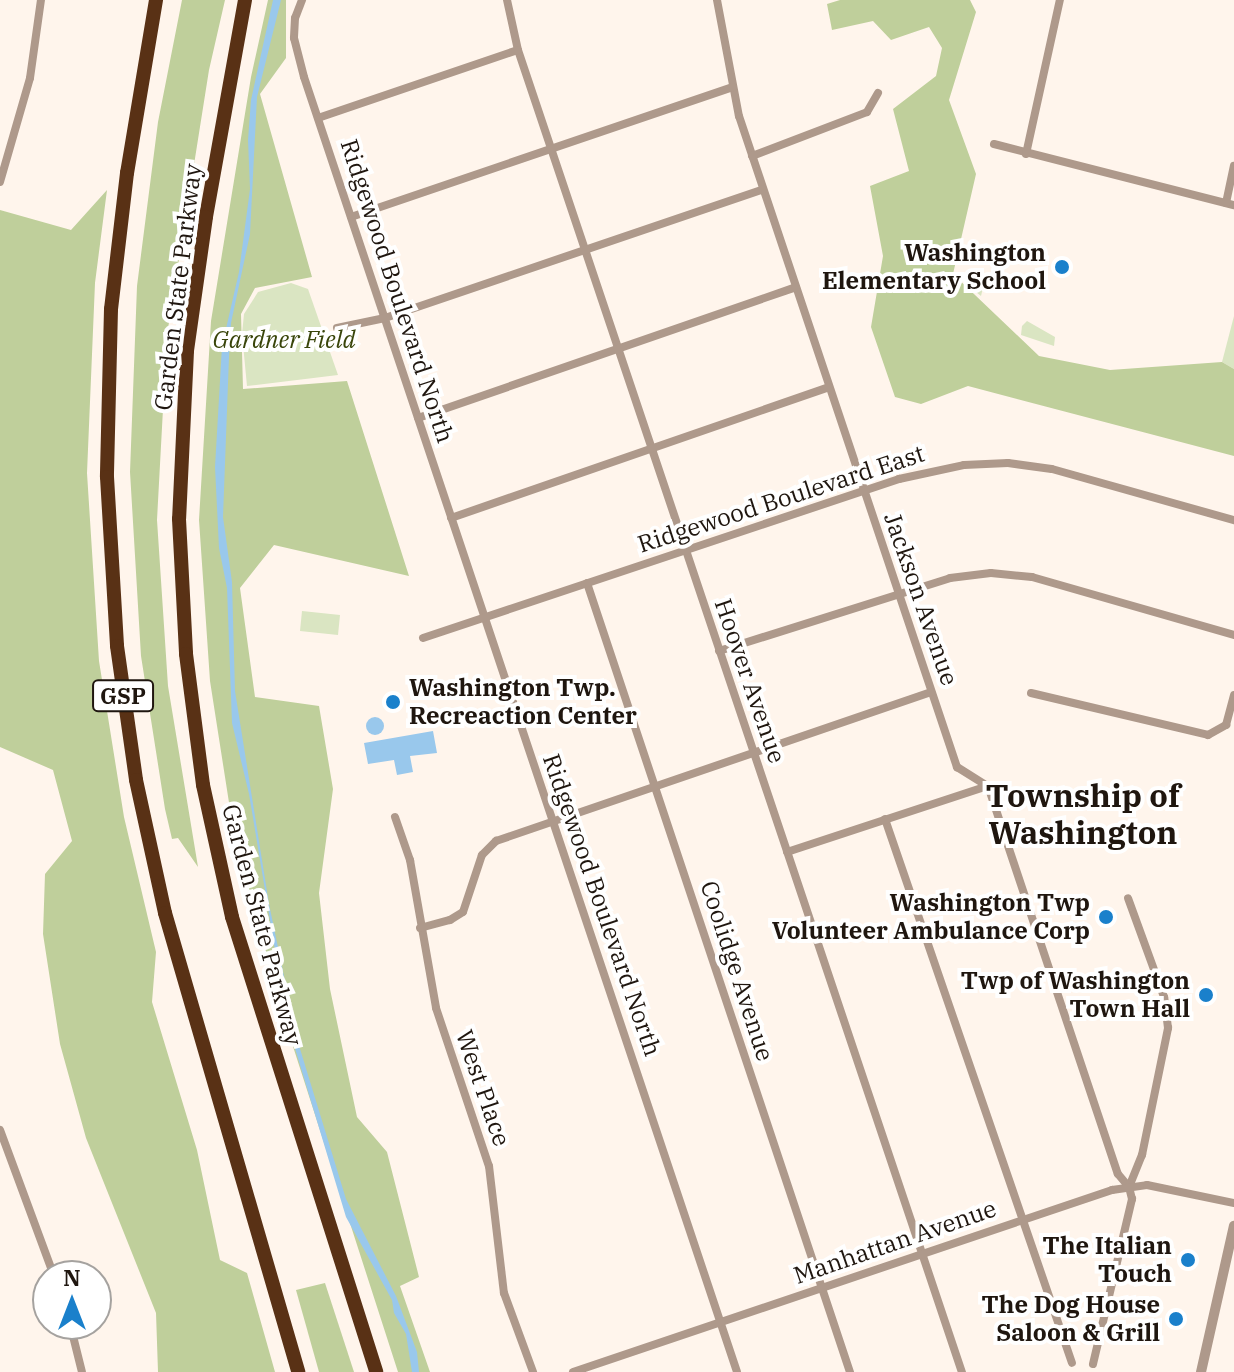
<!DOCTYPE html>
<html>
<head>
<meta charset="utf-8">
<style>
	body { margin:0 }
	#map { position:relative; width:1234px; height:1372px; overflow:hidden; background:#fff5ec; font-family:"IBM Plex Serif",serif }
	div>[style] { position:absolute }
	.green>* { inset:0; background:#dae5c2 }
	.forest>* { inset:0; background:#bfcf9b }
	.water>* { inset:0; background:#99c8ec }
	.round { border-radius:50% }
	.minor>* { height:8px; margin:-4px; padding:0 4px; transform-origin:4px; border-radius:4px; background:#ae998b }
	.tertiary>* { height:10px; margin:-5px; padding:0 5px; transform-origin:5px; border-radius:5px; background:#ae998b }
	.motorway>* { height:14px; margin:-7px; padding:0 7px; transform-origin:7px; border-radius:7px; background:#593115 }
	.dots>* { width:22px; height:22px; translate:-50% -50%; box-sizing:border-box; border:4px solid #fff; border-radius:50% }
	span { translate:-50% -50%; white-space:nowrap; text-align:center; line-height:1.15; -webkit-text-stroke:8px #fff; paint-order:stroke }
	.shield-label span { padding:2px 6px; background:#fff; border:2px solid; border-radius:6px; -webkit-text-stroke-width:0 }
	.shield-label { font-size:22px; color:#1f160f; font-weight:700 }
	.poi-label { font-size:24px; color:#1f160f; font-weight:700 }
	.right { translate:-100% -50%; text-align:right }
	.left { translate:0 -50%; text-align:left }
	.street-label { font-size:24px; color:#1f160f }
	.park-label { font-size:24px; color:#39450a; font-style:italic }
	.district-label { font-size:32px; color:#1f160f; font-weight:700 }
	.north { position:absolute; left:32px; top:1260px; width:80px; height:80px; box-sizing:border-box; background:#fff; border:2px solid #a5a29f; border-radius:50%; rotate:0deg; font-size:22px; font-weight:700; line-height:32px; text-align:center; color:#1f160f }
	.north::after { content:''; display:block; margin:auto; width:28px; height:36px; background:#1a80cb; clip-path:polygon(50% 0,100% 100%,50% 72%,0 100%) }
</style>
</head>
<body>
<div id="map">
	<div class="green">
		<i style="clip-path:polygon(967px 273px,985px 279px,981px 296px,967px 285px)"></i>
		<i style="clip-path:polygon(291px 283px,308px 289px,338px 375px,247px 386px,242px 334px,244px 314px,258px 292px)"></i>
		<i style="clip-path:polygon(1234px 316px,1234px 369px,1222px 362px)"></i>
		<i style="clip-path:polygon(1027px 321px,1055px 337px,1054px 346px,1021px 335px,1022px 326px)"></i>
		<i style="clip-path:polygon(302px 611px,340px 615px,338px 635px,300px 631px)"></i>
	</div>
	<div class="forest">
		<i style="clip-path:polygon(182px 0,225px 0,209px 70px,167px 335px,157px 520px,168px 686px,198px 867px,178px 838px,172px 839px,165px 809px,141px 656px,130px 472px,137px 286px,158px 122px)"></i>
		<i style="clip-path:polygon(268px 0,286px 0,286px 58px,260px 94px,312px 277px,255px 288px,241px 314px,243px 389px,347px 381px,409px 576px,274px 545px,240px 588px,255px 697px,319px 706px,333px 789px,319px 893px,330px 989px,357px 1117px,387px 1152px,419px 1277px,400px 1286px,430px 1372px,398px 1372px,278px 1000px,235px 841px,210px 681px,199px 520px,211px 321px,251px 77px)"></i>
		<i style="clip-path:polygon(840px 0,970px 0,976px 12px,949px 100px,976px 174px,953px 274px,1039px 356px,1110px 370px,1222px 362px,1234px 369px,1234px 456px,968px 386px,921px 404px,895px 397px,871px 327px,883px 256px,870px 186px,909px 171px,893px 109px,936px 76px,942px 48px,929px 27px,891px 40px,873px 21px,832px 30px,827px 4px)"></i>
		<i style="clip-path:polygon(107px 190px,95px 283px,87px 473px,99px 661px,124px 817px,156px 952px,152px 1002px,197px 1150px,220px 1260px,247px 1273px,275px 1372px,158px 1372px,156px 1313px,86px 1138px,60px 1044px,43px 934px,45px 874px,72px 841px,53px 770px,0 747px,0 210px,71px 230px)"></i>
		<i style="clip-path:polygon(325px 1283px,354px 1372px,319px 1372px,296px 1290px)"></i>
	</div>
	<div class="water">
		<i style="clip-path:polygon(273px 0,281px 0,257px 97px,250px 234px,231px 323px,229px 357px,223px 517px,232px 582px,235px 691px,269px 904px,297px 1039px,346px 1199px,396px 1296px,417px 1352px,419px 1372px,412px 1372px,406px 1334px,394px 1313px,392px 1300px,346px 1217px,287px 1022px,249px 794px,232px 723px,227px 588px,219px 548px,215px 467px,222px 346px,239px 272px,250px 189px,248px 140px,251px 100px)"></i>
		<i class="round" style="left:366px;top:717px;width:18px;height:18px"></i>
		<i style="clip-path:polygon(433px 731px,437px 753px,410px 756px,413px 772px,397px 775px,394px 760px,368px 764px,364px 743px)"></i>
	</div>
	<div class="minor">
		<i style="left:302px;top:0;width:19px;rotate:111deg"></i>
		<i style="left:295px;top:18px;width:20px;rotate:93deg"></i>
		<i style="left:294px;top:38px;width:40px;rotate:75.6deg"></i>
		<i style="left:304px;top:77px;width:1365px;rotate:71.51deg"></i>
		<i style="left:507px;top:0;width:51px;rotate:77.6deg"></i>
		<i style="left:518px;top:50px;width:1395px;rotate:71.44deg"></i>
		<i style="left:717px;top:0;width:118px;rotate:79.3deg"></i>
		<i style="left:739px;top:116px;width:687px;rotate:71.49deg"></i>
		<i style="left:957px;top:767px;width:36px;rotate:32deg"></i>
		<i style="left:988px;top:786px;width:409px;rotate:71.5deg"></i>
		<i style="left:1118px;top:1174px;width:17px;rotate:50deg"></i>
		<i style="left:318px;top:118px;width:211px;rotate:-18.8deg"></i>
		<i style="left:994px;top:144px;width:248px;rotate:14.3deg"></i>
		<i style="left:1026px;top:154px;width:158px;rotate:-77.6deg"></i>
		<i style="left:752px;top:156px;width:123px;rotate:-20.9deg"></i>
		<i style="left:867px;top:112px;width:22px;rotate:-60deg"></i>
		<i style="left:0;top:182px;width:108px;rotate:-73.9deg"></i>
		<i style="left:30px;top:78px;width:79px;rotate:-82deg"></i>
		<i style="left:1226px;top:203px;width:38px;rotate:-78deg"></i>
		<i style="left:351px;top:217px;width:403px;rotate:-18.8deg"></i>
		<i style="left:337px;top:328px;width:49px;rotate:-11.8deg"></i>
		<i style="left:385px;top:318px;width:399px;rotate:-18.8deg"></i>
		<i style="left:418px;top:418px;width:400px;rotate:-19.1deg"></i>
		<i style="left:451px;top:518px;width:400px;rotate:-19.1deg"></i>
		<i style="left:587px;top:583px;width:832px;rotate:71.57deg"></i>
		<i style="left:423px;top:638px;width:502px;rotate:-18.47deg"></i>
		<i style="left:899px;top:479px;width:66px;rotate:-12.2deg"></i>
		<i style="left:964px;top:465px;width:44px;rotate:-2.6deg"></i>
		<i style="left:1008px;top:463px;width:44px;rotate:7.8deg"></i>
		<i style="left:1052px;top:469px;width:189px;rotate:15.7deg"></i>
		<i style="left:719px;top:651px;width:242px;rotate:-17.5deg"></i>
		<i style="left:950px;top:578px;width:41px;rotate:-7deg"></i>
		<i style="left:991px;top:573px;width:41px;rotate:5.6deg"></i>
		<i style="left:1032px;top:577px;width:210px;rotate:16deg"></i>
		<i style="left:1031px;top:693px;width:182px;rotate:13.3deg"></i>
		<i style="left:1208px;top:735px;width:21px;rotate:-29deg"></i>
		<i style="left:1226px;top:725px;width:31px;rotate:-75deg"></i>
		<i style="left:395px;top:817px;width:46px;rotate:70.8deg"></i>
		<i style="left:410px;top:860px;width:150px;rotate:80deg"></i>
		<i style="left:436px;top:1008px;width:167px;rotate:71.5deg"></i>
		<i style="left:489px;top:1166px;width:128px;rotate:83.3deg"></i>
		<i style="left:504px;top:1293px;width:84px;rotate:69.8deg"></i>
		<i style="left:885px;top:819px;width:575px;rotate:71.03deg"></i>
		<i style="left:787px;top:852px;width:212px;rotate:-18.2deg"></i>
		<i style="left:420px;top:928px;width:31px;rotate:-15deg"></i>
		<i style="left:450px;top:920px;width:15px;rotate:-32deg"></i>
		<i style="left:463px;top:912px;width:60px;rotate:-71.6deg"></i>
		<i style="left:482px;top:855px;width:20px;rotate:-45deg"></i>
		<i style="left:496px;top:841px;width:460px;rotate:-18.9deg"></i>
		<i style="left:0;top:1130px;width:156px;rotate:69.7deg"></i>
		<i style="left:70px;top:1324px;width:49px;rotate:76deg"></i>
		<i style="left:1093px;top:1364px;width:170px;rotate:-76.7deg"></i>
		<i style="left:1132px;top:1199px;width:12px;rotate:-104deg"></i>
		<i style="left:1129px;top:1187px;width:35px;rotate:-68deg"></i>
		<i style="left:1142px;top:1155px;width:130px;rotate:-78.4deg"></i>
		<i style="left:1168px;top:1028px;width:31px;rotate:-97deg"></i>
		<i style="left:1164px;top:997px;width:105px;rotate:-110deg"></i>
		<i style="left:573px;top:1372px;width:569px;rotate:-18.66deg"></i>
		<i style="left:1112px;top:1190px;width:35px;rotate:-8deg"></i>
		<i style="left:1147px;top:1185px;width:89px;rotate:11.7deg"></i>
	</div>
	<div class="tertiary">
		<i style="left:1201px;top:1372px;width:150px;rotate:-77.3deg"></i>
	</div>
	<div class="motorway">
		<i style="left:156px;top:0;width:175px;rotate:99.5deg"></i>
		<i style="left:127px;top:173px;width:137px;rotate:96.7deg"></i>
		<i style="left:111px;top:309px;width:168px;rotate:91.4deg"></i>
		<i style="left:107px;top:477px;width:169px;rotate:86.6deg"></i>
		<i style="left:117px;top:646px;width:135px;rotate:81.9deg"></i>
		<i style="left:136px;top:780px;width:136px;rotate:77.7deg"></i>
		<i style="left:165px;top:913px;width:478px;rotate:73.8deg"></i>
		<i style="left:245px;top:0;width:220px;rotate:100.2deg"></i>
		<i style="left:206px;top:217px;width:135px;rotate:98.1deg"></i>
		<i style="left:187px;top:351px;width:168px;rotate:92.7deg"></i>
		<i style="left:179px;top:519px;width:135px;rotate:87deg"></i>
		<i style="left:186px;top:654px;width:132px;rotate:82.6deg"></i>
		<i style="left:203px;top:785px;width:135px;rotate:77.6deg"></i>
		<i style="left:232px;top:917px;width:477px;rotate:72.4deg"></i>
	</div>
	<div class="dots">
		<i style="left:1062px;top:267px;background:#1a80cb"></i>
		<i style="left:393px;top:702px;background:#1a80cb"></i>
		<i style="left:1106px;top:917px;background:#1a80cb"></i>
		<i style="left:1206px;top:995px;background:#1a80cb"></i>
		<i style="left:1188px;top:1260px;background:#1a80cb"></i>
		<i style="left:1176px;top:1319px;background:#1a80cb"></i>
	</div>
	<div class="shield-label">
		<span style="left:123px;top:696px">GSP</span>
	</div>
	<div class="poi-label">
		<span class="right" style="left:1046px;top:267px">Washington<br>Elementary School</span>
		<span class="left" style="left:409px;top:702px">Washington Twp.<br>Recreaction Center</span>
		<span class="right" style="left:1090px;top:917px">Washington Twp<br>Volunteer Ambulance Corp</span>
		<span class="right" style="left:1190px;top:995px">Twp of Washington<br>Town Hall</span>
		<span class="right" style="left:1172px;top:1260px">The Italian<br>Touch</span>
		<span class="right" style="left:1160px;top:1319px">The Dog House<br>Saloon &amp; Grill</span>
	</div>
	<div class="street-label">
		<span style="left:178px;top:287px;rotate:-83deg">Garden State Parkway</span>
		<span style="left:397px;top:291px;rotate:72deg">Ridgewood Boulevard North</span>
		<span style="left:781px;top:499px;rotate:-18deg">Ridgewood Boulevard East</span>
		<span style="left:921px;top:599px;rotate:71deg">Jackson Avenue</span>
		<span style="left:750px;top:681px;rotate:71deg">Hoover Avenue</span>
		<span style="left:602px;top:905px;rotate:71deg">Ridgewood Boulevard North</span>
		<span style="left:262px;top:925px;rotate:75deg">Garden State Parkway</span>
		<span style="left:737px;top:971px;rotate:72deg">Coolidge Avenue</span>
		<span style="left:483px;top:1088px;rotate:71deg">West Place</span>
		<span style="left:895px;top:1242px;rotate:-19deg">Manhattan Avenue</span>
	</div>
	<div class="park-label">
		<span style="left:284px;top:340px">Gardner Field</span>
	</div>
	<div class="district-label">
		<span style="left:1083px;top:814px">Township of<br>Washington</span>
	</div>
	<div class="north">N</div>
</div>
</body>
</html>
